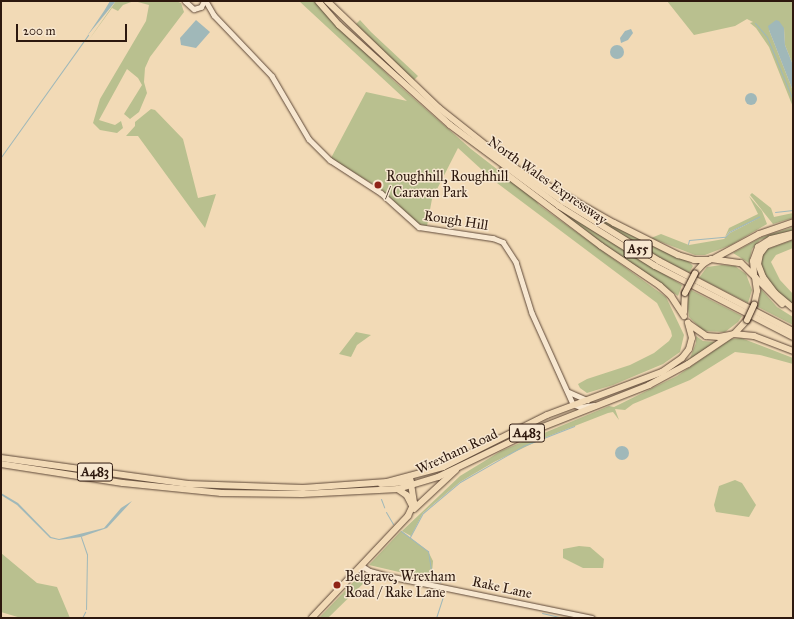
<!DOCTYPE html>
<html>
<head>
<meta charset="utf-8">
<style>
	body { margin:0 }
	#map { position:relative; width:794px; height:619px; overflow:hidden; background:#f2dab6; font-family:"IM FELL Great Primer",serif }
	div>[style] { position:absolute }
	.green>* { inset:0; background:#b9c08f }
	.water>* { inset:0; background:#a0b8b9 }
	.round { border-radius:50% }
	.stream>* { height:1px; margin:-0.5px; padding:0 0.5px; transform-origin:0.5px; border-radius:0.5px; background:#a0b8b9 }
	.roads { filter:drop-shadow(0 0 1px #5e4838) drop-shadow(0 0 1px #5e4838) }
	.minor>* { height:4.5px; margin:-2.25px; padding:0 2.25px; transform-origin:2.25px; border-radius:2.25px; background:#f7e7d0 }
	.major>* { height:5.5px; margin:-2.75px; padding:0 2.75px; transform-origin:2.75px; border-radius:2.75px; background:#f2dab6 }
	.highway>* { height:6px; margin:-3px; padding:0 3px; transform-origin:3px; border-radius:3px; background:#f2dab6 }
	.bridges { filter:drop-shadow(0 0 1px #2d180e) drop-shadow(0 0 1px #2d180e) }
	.highway-bridge>* { height:6px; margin:-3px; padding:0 3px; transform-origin:3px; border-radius:3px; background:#f2dab6 }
	.dots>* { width:11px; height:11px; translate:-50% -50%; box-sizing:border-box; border:2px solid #f7e7d0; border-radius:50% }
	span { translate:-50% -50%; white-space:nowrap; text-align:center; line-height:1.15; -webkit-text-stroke:3px #f7e7d0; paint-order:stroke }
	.shield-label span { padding:1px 3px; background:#f7e7d0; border:1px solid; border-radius:3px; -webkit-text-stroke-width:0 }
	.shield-label { font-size:13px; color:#2d180e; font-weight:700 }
	.poi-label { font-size:14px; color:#2d180e }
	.left { translate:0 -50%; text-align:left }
	.street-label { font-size:14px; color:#2d180e }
	.frame { position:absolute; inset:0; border:2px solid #2d180e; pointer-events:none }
	.scale { position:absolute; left:16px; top:24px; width:111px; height:18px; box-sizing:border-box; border:2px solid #2d180e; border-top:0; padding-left:5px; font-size:12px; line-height:14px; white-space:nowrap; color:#2d180e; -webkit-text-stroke:3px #f7e7d0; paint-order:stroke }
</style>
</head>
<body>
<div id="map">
	<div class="green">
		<i style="clip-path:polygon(116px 1px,176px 1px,181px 3px,184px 12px,150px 57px,145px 68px,144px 82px,147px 93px,139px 112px,130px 119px,124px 114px,142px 85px,138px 78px,127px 69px,99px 120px,115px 125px,121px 121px,123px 128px,117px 133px,100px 130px,93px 123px,100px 99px,146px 21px,149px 5px,134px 1px,123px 5px,118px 11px,112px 8px,88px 41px)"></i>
		<i style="clip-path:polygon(299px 1px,314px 1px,394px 81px,471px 149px,534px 198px,539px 205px,666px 297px,684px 335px,680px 352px,663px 364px,613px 385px,587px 393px,580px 388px,578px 384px,587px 379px,630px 365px,654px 353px,669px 341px,672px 336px,671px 331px,657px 303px,493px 180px,458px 148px,432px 199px,427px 226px,416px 223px,382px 190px,331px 158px,366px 92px,407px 101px)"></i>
		<i style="clip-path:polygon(667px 1px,793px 1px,793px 65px,785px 45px,784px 28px,769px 30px,793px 91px,793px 107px,769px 47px,756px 28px,750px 23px,753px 22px,747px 19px,735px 26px,694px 35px)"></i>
		<i style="clip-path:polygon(360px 20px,371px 32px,418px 76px,414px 80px,404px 71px,356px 24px)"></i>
		<i style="clip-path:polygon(151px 109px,155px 110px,183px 139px,198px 198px,216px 194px,205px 228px,138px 136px,126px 136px,135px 126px,135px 122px)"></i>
		<i style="clip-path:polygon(752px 193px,771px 208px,774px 217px,793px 213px,793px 218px,773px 224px,750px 195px)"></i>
		<i style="clip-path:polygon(749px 196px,762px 211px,767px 224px,731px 245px,705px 255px,695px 255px,651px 238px,661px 234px,689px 245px,724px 239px,730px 233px,759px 218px,729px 232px,725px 237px,729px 228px,758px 214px)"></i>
		<i style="clip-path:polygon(561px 197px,639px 239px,689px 262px,693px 266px,689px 273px,649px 252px)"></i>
		<i style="clip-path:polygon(543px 200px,682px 285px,678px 296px,588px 234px)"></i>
		<i style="clip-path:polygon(793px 227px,793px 231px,760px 240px,752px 249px,749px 263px,733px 253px,762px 237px)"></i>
		<i style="clip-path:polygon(793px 240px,793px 248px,776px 255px,771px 262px,780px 280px,793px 294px,793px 305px,776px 291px,765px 276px,760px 262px,765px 250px)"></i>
		<i style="clip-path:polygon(722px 265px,735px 266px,746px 274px,752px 290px,748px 303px,699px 278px,707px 267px)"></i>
		<i style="clip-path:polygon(761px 289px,777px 307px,793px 317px,793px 325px,758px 307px)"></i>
		<i style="clip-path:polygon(691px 290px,742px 316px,738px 322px,725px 332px,703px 331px,689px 317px,687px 302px)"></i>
		<i style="clip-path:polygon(356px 332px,371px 335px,357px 345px,351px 357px,339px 354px)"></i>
		<i style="clip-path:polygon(696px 336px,703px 341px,715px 342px,677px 368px,690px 358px,696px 343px)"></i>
		<i style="clip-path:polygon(741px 338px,793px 358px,793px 364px,760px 355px,735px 352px,690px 380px,633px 404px,625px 410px,615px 409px,619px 420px,613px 412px,608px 413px,544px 438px,494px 462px,460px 482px,423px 513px,411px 536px,402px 531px,460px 476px,501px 451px,609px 406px,614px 407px,677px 376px,731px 339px)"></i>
		<i style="clip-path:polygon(735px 480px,742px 483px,756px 505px,749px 517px,716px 512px,714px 505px,719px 486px)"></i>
		<i style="clip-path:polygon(401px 531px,428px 551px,433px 561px,432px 573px,442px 582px,369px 565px)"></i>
		<i style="clip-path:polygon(579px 546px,590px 547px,604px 559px,603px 568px,583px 568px,563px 558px,563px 549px)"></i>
		<i style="clip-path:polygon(1px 553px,37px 583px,57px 587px,70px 618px,21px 618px,1px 612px)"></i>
		<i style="clip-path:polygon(361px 574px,371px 576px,328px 618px,319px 618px)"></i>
	</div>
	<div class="water">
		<i style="clip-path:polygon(110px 1px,116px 1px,87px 36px,104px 11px)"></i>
		<i style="clip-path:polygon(196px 20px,210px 32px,196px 48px,181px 45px,180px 38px)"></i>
		<i style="clip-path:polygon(776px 20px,779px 21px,784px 28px,785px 45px,793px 65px,793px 91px,769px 30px,768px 26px)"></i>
		<i style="clip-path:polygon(631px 29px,633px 33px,628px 40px,621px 43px,620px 38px,625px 31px)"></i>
		<i class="round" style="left:610px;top:45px;width:14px;height:14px"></i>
		<i class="round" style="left:745px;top:93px;width:12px;height:12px"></i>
		<i class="round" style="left:615px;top:446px;width:14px;height:14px"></i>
		<i style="clip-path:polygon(1px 493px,18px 503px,51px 537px,59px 539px,104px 528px,121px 508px,132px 501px,107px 528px,81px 537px,59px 540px,50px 538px,17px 505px,1px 495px)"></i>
	</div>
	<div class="stream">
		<i style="left:755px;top:23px;width:18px;rotate:49deg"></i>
		<i style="left:767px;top:37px;width:68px;rotate:67.6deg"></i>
		<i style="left:1px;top:157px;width:150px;rotate:-54.5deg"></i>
		<i style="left:775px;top:212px;width:18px;rotate:-6deg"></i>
		<i style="left:688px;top:244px;width:4px;rotate:-76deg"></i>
		<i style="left:689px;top:240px;width:36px;rotate:-5deg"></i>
		<i style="left:725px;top:237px;width:6px;rotate:-51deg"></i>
		<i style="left:729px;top:232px;width:34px;rotate:-27deg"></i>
		<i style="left:381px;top:499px;width:9px;rotate:69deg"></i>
		<i style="left:386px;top:512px;width:14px;rotate:60deg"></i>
		<i style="left:401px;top:531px;width:34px;rotate:37deg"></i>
		<i style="left:428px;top:551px;width:24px;rotate:81deg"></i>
		<i style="left:432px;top:575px;width:11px;rotate:41deg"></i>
		<i style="left:81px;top:537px;width:18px;rotate:71deg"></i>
		<i style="left:87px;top:554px;width:55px;rotate:91deg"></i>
		<i style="left:410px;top:537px;width:27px;rotate:-62deg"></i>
		<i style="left:423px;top:513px;width:48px;rotate:-40deg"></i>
		<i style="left:460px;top:482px;width:73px;rotate:-29.7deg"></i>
		<i style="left:523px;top:446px;width:55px;rotate:-21.4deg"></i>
		<i style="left:542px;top:613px;width:22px;rotate:13deg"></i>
		<i style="left:82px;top:618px;width:7px;rotate:-63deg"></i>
		<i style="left:436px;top:618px;width:26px;rotate:-72deg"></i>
	</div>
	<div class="roads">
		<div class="minor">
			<i style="left:185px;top:1px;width:12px;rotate:42deg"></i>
			<i style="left:194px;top:9px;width:7px;rotate:-16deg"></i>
			<i style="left:201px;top:7px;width:7px;rotate:-63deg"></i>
			<i style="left:206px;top:1px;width:16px;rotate:60deg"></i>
			<i style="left:214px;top:15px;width:84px;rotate:46.4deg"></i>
			<i style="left:272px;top:76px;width:73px;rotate:59.6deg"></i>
			<i style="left:309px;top:139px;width:30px;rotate:45deg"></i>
			<i style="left:330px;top:160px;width:61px;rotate:32.9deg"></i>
			<i style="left:381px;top:193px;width:51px;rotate:41.8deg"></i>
			<i style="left:419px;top:227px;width:75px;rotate:8.5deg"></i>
			<i style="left:493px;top:238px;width:11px;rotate:22deg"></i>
			<i style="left:503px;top:242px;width:24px;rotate:57deg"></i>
			<i style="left:516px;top:262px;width:53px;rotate:72.6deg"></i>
			<i style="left:532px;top:313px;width:100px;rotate:65.7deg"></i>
			<i style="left:573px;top:404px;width:8px;rotate:23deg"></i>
			<i style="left:580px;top:407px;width:14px;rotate:-8deg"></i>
			<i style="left:569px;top:392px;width:20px;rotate:24deg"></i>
			<i style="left:362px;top:566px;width:9px;rotate:32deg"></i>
			<i style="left:370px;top:571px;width:24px;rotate:15deg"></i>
			<i style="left:393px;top:577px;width:203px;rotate:11.6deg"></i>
		</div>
		<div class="major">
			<i style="left:381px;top:484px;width:30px;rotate:-4deg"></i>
			<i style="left:398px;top:489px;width:11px;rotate:34deg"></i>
			<i style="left:407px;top:495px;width:13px;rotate:63deg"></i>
			<i style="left:414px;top:509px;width:57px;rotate:-42.9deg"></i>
			<i style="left:312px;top:618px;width:140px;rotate:-46.7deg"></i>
			<i style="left:408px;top:516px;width:14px;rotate:-65deg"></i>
			<i style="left:414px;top:503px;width:25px;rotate:-99deg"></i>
		</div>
		<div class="highway">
			<i style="left:318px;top:1px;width:32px;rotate:49deg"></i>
			<i style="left:339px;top:25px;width:149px;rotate:42deg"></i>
			<i style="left:450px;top:125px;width:136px;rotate:36.6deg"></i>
			<i style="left:559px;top:206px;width:113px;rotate:32deg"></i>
			<i style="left:655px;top:266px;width:155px;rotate:27.2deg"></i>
			<i style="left:327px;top:1px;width:155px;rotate:43.7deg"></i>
			<i style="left:439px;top:108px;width:87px;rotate:38.5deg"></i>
			<i style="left:507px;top:162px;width:70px;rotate:35.1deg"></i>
			<i style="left:564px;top:202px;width:112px;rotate:31.8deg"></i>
			<i style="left:659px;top:261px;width:151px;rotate:27.6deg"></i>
			<i style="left:502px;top:171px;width:124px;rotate:37.1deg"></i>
			<i style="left:601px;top:246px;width:71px;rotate:34.1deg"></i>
			<i style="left:660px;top:286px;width:15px;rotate:42deg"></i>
			<i style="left:671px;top:296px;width:24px;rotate:57deg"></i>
			<i style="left:540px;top:181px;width:85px;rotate:29.6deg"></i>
			<i style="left:614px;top:223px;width:72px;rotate:26.6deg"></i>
			<i style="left:678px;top:255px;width:17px;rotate:17deg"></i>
			<i style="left:694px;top:260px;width:15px"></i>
			<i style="left:793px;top:236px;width:29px;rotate:160deg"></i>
			<i style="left:766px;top:246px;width:10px;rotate:127deg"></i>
			<i style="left:760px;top:254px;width:10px;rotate:101deg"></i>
			<i style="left:758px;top:264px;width:14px;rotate:69deg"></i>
			<i style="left:763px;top:277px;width:20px;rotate:53deg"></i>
			<i style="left:775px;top:293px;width:23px;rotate:40deg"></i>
			<i style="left:715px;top:258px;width:50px;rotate:-28.6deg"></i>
			<i style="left:759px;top:234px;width:36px;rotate:-19deg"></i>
			<i style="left:695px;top:273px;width:12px;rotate:-48deg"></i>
			<i style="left:703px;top:264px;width:9px;rotate:-32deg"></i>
			<i style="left:711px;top:259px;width:30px;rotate:8deg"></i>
			<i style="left:741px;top:263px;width:20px;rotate:45deg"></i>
			<i style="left:755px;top:277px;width:14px;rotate:82deg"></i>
			<i style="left:757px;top:291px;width:14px;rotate:102deg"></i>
			<i style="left:754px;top:274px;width:13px;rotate:-94deg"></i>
			<i style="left:753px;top:261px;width:15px;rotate:-70deg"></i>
			<i style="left:758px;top:247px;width:15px;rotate:-32deg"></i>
			<i style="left:771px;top:239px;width:21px;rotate:-14deg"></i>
			<i style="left:756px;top:278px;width:37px;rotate:45deg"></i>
			<i style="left:684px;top:312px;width:19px;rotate:-87deg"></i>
			<i style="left:689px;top:324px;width:21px;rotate:35deg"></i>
			<i style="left:706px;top:336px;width:13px;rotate:4deg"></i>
			<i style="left:719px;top:337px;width:15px;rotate:-11deg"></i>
			<i style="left:734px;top:334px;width:19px;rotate:-47deg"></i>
			<i style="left:734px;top:334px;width:20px;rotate:6deg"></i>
			<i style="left:754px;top:336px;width:42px;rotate:21deg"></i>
			<i style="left:1px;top:458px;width:189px;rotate:7.9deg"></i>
			<i style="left:188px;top:484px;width:115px;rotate:2deg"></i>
			<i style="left:303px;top:488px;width:84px;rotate:-4.1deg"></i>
			<i style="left:387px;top:482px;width:58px;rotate:-15deg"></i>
			<i style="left:443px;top:467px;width:116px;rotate:-26.6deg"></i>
			<i style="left:547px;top:415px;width:123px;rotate:-20.5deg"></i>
			<i style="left:662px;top:372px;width:24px;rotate:-35deg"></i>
			<i style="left:682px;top:358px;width:11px;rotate:-52deg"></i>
			<i style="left:689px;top:349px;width:11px;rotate:-75deg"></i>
			<i style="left:692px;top:338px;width:16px;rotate:-105deg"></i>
			<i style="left:1px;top:464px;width:123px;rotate:8.9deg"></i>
			<i style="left:123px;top:483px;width:99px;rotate:5.8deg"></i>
			<i style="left:221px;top:493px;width:81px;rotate:0.7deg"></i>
			<i style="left:302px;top:494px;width:96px;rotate:-3deg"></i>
			<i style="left:398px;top:489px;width:42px;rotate:-16.7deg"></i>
			<i style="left:438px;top:477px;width:108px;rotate:-25.9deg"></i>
			<i style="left:535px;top:430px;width:123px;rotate:-21.5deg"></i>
			<i style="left:649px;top:385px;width:44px;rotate:-28.3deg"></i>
			<i style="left:688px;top:364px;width:52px;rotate:-34deg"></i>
		</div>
	</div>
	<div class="bridges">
		<div class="highway-bridge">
			<i style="left:685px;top:293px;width:22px;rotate:-63deg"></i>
			<i style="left:747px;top:320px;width:17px;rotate:-65deg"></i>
		</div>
	</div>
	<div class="dots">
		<i style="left:378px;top:185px;background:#8f2418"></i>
		<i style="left:337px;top:585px;background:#8f2418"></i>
	</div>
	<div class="shield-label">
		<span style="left:638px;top:249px">A55</span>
		<span style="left:527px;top:433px">A483</span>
		<span style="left:95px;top:472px">A483</span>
	</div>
	<div class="poi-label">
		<span class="left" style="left:386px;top:185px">Roughhill, Roughhill<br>/ Caravan Park</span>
		<span class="left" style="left:345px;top:585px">Belgrave, Wrexham<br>Road / Rake Lane</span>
	</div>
	<div class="street-label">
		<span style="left:547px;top:181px;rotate:35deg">North Wales Expressway</span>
		<span style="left:456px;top:221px;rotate:9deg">Rough Hill</span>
		<span style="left:457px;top:452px;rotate:-25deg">Wrexham Road</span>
		<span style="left:502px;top:588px;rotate:12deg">Rake Lane</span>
	</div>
	<div class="frame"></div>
	<div class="scale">200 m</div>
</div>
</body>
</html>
